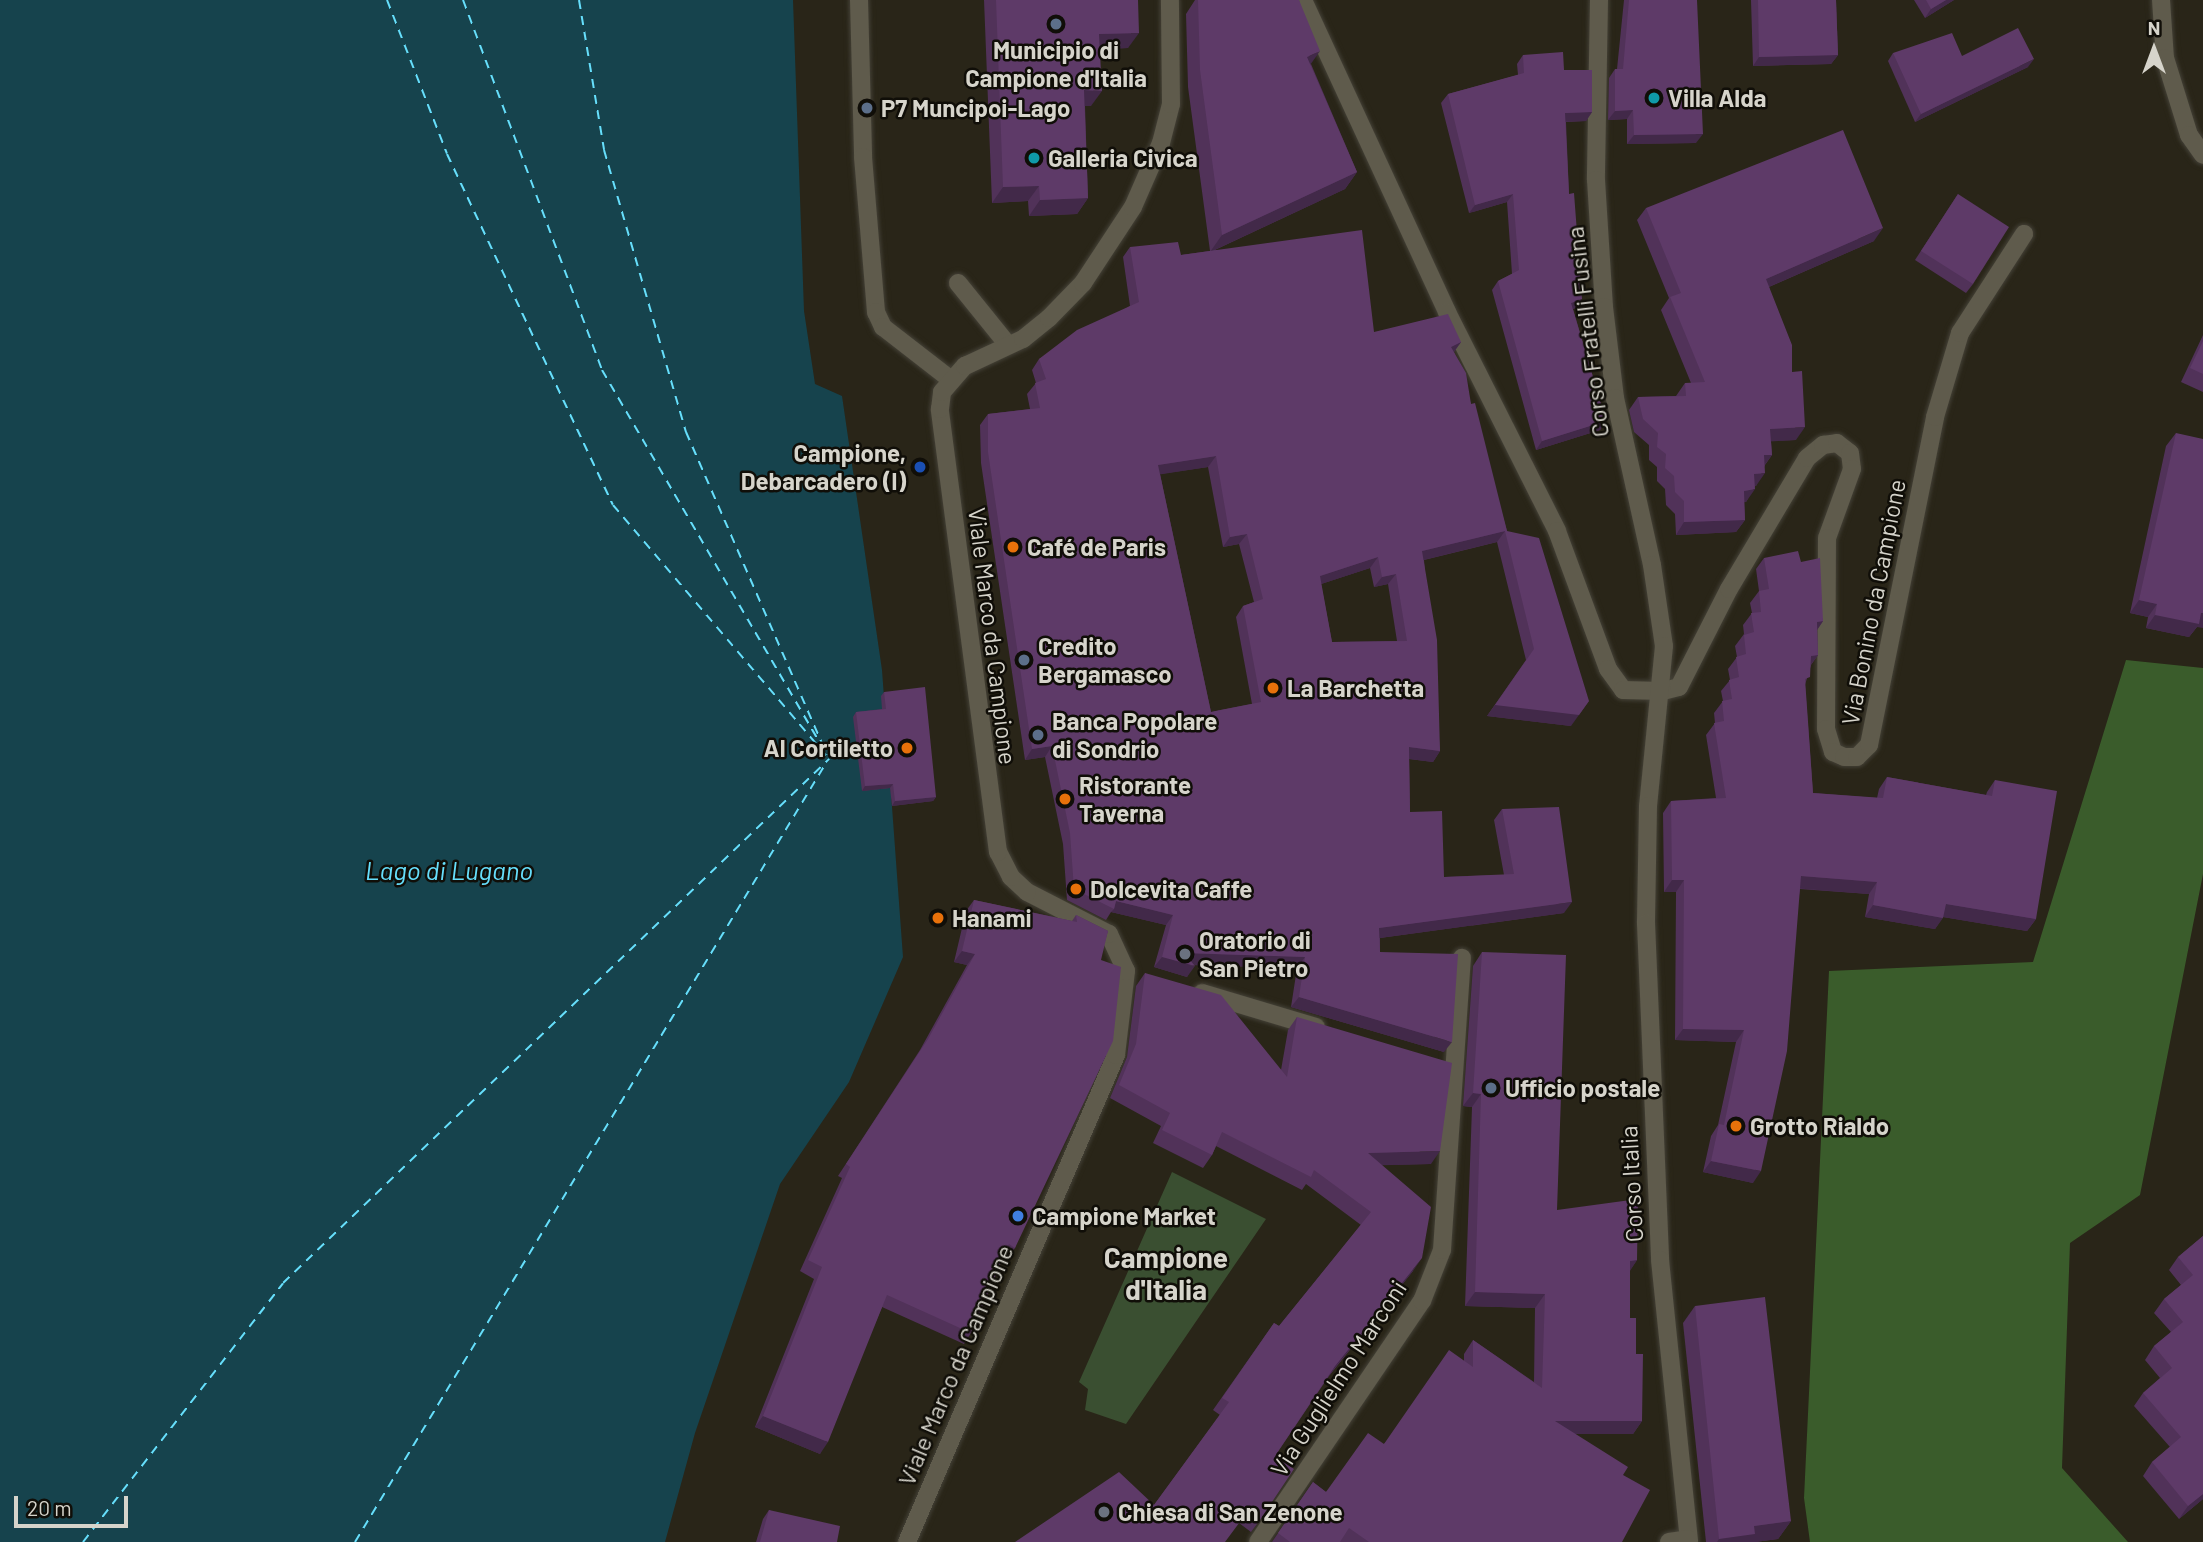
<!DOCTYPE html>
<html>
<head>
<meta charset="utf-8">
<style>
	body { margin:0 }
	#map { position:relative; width:2203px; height:1542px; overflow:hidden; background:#292518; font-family:Barlow,sans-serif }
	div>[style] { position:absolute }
	.green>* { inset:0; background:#3a4f31 }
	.forest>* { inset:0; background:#3a5c2b }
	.water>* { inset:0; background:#16434d }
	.ferry>* { height:2px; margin-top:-1px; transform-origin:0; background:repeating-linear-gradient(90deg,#66dffc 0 9px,transparent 0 16px) }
	.roads { filter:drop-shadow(0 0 2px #444137) drop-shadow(0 0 2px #444137) }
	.minor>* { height:18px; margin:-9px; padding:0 9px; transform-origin:9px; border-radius:9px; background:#5f5b4c }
	.wall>* { inset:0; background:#513259 }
	.shaded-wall>* { inset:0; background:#422949 }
	.building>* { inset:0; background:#5e3a68 }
	.dots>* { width:19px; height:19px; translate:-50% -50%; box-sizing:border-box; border:4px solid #100e08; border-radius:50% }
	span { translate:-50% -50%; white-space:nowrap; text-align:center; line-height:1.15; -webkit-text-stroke:5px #100e08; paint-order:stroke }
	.poi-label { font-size:24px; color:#d6d4cb; font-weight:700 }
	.left { translate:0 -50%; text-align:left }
	.right { translate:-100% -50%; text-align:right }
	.street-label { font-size:24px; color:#d6d4cb }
	.water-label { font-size:26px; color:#66dffc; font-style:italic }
	.quarter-label { font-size:28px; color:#d6d4cb; font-weight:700 }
	.north { position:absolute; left:2119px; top:14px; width:70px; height:70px; -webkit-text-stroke:5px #100e08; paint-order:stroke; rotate:0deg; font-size:19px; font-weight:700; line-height:28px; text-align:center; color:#d6d4cb }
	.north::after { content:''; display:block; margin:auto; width:24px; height:32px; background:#d6d4cb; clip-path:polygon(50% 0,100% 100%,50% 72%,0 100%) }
	.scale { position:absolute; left:14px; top:1496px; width:114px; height:32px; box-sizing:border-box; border:4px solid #d6d4cb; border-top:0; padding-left:9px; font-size:21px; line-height:24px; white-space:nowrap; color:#d6d4cb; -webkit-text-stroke:5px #100e08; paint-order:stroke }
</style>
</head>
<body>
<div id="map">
	<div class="green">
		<i style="clip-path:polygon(1172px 1172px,1266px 1219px,1126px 1424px,1085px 1410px,1088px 1389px,1079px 1382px)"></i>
	</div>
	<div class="forest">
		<i style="clip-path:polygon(2126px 660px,2203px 668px,2203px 874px,2140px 1195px,2070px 1243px,2062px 1468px,2128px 1542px,1810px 1542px,1804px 1498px,1829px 971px,2033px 962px)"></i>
	</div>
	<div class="water">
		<i style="clip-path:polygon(0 0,793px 0,804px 311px,815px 384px,842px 396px,882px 670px,903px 957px,849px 1082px,780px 1184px,695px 1433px,665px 1542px,0 1542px)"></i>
	</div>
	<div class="ferry">
		<i style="left:387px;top:0;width:165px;rotate:68.7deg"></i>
		<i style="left:447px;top:154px;width:388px;rotate:64.7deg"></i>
		<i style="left:613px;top:505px;width:332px;rotate:49.6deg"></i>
		<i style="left:463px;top:0;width:395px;rotate:69.4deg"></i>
		<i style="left:602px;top:370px;width:442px;rotate:59.7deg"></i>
		<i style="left:579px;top:0;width:152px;rotate:80.5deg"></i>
		<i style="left:604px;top:150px;width:294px;rotate:73.8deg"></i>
		<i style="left:686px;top:432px;width:352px;rotate:66.4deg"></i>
		<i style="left:83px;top:1542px;width:327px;rotate:-52.3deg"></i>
		<i style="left:283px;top:1283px;width:757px;rotate:-43.82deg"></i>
		<i style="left:355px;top:1542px;width:910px;rotate:-58.84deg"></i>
	</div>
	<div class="roads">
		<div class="minor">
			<i style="left:859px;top:0;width:157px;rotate:88.5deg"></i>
			<i style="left:863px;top:157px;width:156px;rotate:85.2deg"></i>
			<i style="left:876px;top:312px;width:17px;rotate:65deg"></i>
			<i style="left:883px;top:327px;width:85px;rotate:37.8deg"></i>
			<i style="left:1303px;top:0;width:344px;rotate:65.2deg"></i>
			<i style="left:1447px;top:312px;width:245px;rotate:63.3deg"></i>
			<i style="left:1557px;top:531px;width:147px;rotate:69.7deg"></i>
			<i style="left:1608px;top:669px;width:26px;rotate:54deg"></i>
			<i style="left:1623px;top:690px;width:40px;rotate:1.4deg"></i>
			<i style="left:1663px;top:691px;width:16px;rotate:-14deg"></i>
			<i style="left:1679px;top:687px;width:110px;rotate:-63deg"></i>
			<i style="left:1729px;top:589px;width:152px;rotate:-59.2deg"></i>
			<i style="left:1807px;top:458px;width:21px;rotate:-39deg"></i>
			<i style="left:1823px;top:445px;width:14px;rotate:-8deg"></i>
			<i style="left:1837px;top:443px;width:16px;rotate:38deg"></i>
			<i style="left:1850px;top:453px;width:16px;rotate:83deg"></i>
			<i style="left:1852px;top:469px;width:73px;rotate:109.9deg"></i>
			<i style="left:1827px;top:538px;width:191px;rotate:90.3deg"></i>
			<i style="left:1826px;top:729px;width:24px;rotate:73deg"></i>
			<i style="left:1833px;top:752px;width:12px;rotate:24deg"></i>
			<i style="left:1844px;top:757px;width:13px"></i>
			<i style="left:1857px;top:757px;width:17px;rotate:-45deg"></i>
			<i style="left:1869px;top:745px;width:335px;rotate:-78.6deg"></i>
			<i style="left:1935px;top:417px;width:88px;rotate:-73.4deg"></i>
			<i style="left:1960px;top:333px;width:118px;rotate:-57.1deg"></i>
			<i style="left:1599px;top:0;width:180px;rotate:91deg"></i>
			<i style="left:1596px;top:180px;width:127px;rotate:86.4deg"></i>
			<i style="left:1604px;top:307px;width:92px;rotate:83.1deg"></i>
			<i style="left:1615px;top:398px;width:171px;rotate:77.5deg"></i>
			<i style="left:1652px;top:565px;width:82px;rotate:81.6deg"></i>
			<i style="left:1664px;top:646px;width:161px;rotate:95.7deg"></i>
			<i style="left:1648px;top:806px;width:117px;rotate:91deg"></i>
			<i style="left:1646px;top:923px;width:337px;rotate:87.6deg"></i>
			<i style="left:1660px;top:1260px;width:283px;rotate:84.1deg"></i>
			<i style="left:2161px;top:0;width:58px;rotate:86.1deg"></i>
			<i style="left:2165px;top:58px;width:81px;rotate:72.7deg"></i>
			<i style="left:2189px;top:135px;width:24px;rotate:55deg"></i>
			<i style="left:958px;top:283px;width:80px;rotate:51.1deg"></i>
			<i style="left:1202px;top:993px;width:119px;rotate:16.6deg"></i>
			<i style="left:907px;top:1542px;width:530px;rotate:-66.77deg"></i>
			<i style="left:1116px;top:1055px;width:85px;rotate:-83.2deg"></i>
			<i style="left:1126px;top:971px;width:41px;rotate:-114.7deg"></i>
			<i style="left:1109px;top:934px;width:92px;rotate:-152.9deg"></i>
			<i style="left:1027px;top:892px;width:22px;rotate:-137deg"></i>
			<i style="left:1011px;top:877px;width:28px;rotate:-117deg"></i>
			<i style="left:998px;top:852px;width:447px;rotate:-97.5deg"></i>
			<i style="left:940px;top:409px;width:17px;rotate:-83deg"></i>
			<i style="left:942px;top:392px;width:35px;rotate:-49deg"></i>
			<i style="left:965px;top:366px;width:64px;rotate:-25deg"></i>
			<i style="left:1023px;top:339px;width:33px;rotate:-39deg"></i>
			<i style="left:1049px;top:318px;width:49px;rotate:-45.8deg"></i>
			<i style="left:1083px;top:283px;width:91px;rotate:-56.7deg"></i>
			<i style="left:1133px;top:207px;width:70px;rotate:-66.4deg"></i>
			<i style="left:1161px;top:143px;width:40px;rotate:-75.6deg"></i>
			<i style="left:1171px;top:104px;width:104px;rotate:-90.6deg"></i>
			<i style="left:1258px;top:1542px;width:292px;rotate:-55.8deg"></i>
			<i style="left:1422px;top:1301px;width:55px;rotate:-68.6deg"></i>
			<i style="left:1442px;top:1250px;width:293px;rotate:-86.1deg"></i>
			<i style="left:1669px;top:1542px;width:19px;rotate:-9deg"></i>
		</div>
	</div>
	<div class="wall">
		<i style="clip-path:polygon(984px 0,1138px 0,1128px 48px,1100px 49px,1091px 106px,1085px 106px,1088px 198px,1077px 214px,1029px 216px,1028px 201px,992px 203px)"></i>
		<i style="clip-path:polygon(evenodd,1195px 0,1299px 0,1311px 64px,1357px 172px,1345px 189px,1215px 250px,1374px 332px,1461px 342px,1454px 352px,1471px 404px,1507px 531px,1571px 726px,1487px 716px,1526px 660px,1497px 542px,1424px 560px,1440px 751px,1433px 762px,1409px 759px,1410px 812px,1444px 877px,1504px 875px,1494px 820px,1502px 809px,1564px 913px,1380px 938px,1380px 952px,1444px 1052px,1291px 1007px,1297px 968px,1193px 965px,1187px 977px,1154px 967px,1166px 925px,1111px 912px,1106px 920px,1067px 900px,1063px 844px,1045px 757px,1025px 760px,981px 463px,980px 425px,988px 414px,1030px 409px,1027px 394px,1036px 383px,1032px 370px,1039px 359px,1130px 306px,1123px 257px,1130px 247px,1181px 255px,1210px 251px,1188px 87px,1186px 14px,1195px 0,1208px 467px,1223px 547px,1239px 544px,1254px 602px,1243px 606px,1236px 617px,1252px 704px,1211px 712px,1160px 474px,1208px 467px,1195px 0,1370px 568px,1374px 587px,1388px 584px,1397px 641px,1332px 642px,1321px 584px,1370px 568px)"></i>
		<i style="clip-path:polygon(1624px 0,1697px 0,1696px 143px,1627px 144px,1627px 119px,1608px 120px,1609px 78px,1615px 69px,1617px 69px)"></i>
		<i style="clip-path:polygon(1751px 0,1836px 0,1838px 55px,1831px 64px,1753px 66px)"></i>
		<i style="clip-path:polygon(1914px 0,1954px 0,1925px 18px)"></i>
		<i style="clip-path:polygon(1893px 53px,1962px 56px,2028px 67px,1915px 122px,1888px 61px)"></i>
		<i style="clip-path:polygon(1523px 55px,1564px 70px,1592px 112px,1586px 121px,1566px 122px,1569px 194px,1576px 308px,1573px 309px,1606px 421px,1600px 430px,1536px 450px,1492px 290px,1498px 281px,1512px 274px,1507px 202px,1469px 213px,1441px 103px,1448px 94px,1518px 75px,1517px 64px)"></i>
		<i style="clip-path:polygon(1958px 194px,1973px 284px,1966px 293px,1915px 260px)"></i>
		<i style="clip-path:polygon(1646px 208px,1874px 241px,1769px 287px,1792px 372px,1796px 440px,1771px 441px,1772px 455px,1765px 465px,1756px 486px,1755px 486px,1746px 502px,1744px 502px,1745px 520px,1736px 532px,1676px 535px,1675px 514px,1666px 505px,1665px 489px,1657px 481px,1657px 467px,1649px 460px,1649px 445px,1634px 432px,1629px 410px,1638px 397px,1676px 396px,1685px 383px,1691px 383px,1661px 310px,1669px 298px,1637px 220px)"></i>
		<i style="clip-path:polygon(2203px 335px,2203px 392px,2181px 382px)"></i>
		<i style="clip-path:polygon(2176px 433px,2197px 627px,2189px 637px,2146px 628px,2148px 617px,2130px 613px,2166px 446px)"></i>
		<i style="clip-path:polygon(1764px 558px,1801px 562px,1823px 621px,1817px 630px,1818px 655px,1811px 665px,1805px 685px,1813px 793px,1877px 798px,1879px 789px,1887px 777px,1986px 795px,1987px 792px,1995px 780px,2036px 919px,2027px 931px,1943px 917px,1935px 929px,1865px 917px,1869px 894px,1800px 889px,1753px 1183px,1703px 1172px,1711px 1136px,1718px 1125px,1736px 1042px,1675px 1040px,1676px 892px,1664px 892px,1663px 813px,1671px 801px,1716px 798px,1706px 735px,1715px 723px,1714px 713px,1723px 701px,1721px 691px,1730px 680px,1728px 669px,1737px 657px,1735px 646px,1744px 634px,1743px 625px,1752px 613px,1750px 603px,1759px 591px,1756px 569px)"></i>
		<i style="clip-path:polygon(884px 692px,936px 797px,933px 801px,892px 806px,890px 788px,862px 791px,853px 717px,856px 712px,882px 709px,881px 696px)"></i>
		<i style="clip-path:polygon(974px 900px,1072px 921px,1076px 915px,1108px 931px,1015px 1248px,1007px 1259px,1003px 1257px,971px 1333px,964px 1344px,882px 1307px,820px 1454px,755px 1427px,814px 1279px,800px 1271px,842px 1178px,838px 1176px,920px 1050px,967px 965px,954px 962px,966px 911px)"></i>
		<i style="clip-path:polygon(1482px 952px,1557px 1210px,1637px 1260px,1630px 1270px,1630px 1318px,1636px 1354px,1642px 1421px,1633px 1434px,1575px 1434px,1623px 1475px,1622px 1542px,1272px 1542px,1313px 1482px,1326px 1492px,1384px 1444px,1464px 1361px,1464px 1354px,1473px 1340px,1534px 1382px,1535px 1308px,1465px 1306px,1472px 1107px,1463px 1106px,1473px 966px)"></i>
		<i style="clip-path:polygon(1145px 973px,1281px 1070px,1288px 1030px,1297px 1017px,1431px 1164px,1382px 1165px,1413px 1271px,1329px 1376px,1275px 1456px,1260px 1520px,1251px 1532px,1239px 1523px,1154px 1505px,1220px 1415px,1213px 1410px,1274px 1323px,1279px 1326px,1361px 1225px,1306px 1184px,1302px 1190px,1216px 1146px,1212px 1155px,1203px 1168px,1153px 1143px,1161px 1126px,1110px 1098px,1127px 1057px,1136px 986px)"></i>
		<i style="clip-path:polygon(2203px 1236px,2203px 1499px,2179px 1519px,2143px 1476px,2152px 1462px,2170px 1447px,2134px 1406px,2143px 1393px,2160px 1378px,2145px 1360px,2154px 1346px,2171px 1332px,2154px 1313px,2164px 1299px,2181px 1285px,2169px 1270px,2178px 1257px)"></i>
		<i style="clip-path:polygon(1695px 1306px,1791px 1521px,1778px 1539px,1755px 1542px,1706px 1542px,1683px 1323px)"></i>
		<i style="clip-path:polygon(769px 1510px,837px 1542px,756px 1542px,763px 1519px)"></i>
	</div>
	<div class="shaded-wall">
		<i style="clip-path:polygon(1946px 0,1954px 0,1925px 18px,1931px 9px)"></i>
		<i style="clip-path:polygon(1139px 33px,1128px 48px,1088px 50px,1099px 34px)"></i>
		<i style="clip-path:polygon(1320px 51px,1308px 68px,1307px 57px)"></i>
		<i style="clip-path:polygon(1838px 55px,1831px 64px,1753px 66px,1759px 57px)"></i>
		<i style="clip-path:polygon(2034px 59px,2028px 67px,1915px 122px,1921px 114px)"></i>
		<i style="clip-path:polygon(1084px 90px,1102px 91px,1091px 106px,1073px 106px)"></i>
		<i style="clip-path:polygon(1633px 110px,1627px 119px,1608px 120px,1615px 111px)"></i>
		<i style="clip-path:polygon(1592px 112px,1586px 121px,1559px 122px,1565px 113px)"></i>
		<i style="clip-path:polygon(1703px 134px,1696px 143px,1627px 144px,1634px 135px)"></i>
		<i style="clip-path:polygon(1357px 172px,1345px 189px,1210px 252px,1222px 235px)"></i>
		<i style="clip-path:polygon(1039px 186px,1028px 201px,992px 203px,1003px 187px)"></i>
		<i style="clip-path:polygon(1513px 194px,1507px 202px,1469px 213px,1475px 205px)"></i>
		<i style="clip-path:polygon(1088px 198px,1077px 214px,1029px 216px,1040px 200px)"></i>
		<i style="clip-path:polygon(1883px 228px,1874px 241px,1757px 292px,1766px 279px)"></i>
		<i style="clip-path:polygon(1582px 299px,1576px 308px,1565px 312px,1571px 303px)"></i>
		<i style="clip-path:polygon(1461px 342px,1453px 353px,1451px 347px)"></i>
		<i style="clip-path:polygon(1606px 421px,1600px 430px,1536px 450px,1542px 441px)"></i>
		<i style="clip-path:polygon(1805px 427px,1796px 440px,1761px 442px,1770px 429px)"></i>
		<i style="clip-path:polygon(1764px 455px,1772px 455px,1763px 467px)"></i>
		<i style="clip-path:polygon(1216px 456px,1208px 467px,1150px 476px,1158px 465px)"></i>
		<i style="clip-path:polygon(1765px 473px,1756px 486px,1746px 487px,1754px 474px)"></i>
		<i style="clip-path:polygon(1755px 489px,1746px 502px,1735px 504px,1744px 491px)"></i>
		<i style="clip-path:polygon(1745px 520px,1736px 532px,1676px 535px,1684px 522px)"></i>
		<i style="clip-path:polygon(1505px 531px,1497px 542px,1415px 562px,1422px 551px)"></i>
		<i style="clip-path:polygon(1247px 534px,1239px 544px,1223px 547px,1230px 537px)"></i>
		<i style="clip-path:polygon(1378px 557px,1370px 568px,1312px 587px,1320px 576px)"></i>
		<i style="clip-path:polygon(1396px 574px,1388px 584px,1374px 587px,1382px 577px)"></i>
		<i style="clip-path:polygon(2139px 600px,2157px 604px,2148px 617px,2130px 613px)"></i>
		<i style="clip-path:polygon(2201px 613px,2203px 613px,2203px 628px,2197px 627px,2189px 637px,2146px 628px,2155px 615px)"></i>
		<i style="clip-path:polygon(1823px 621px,1815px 633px,1817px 622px)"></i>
		<i style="clip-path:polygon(1818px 655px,1809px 667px,1811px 656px)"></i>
		<i style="clip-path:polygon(1589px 701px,1571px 726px,1487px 716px,1495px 705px)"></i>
		<i style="clip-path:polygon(1052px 746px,1045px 757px,1025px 760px,1032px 749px)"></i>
		<i style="clip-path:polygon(1409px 747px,1440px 751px,1433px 762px,1402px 758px)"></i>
		<i style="clip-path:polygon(893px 784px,890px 788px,862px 791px,865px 786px)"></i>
		<i style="clip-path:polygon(936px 797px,933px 801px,892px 806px,895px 801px)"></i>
		<i style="clip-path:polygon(1801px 876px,1877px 882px,1869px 894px,1793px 888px)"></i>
		<i style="clip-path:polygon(1672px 880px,1684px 880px,1676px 892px,1664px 892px)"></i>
		<i style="clip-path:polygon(1116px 901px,1173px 915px,1166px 925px,1111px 912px,1114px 909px)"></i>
		<i style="clip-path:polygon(1572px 902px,1564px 913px,1372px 939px,1379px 928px)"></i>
		<i style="clip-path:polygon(1946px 904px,2036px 919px,2027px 931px,1937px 916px)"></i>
		<i style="clip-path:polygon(1873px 905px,1943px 918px,1935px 929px,1865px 917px)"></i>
		<i style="clip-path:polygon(962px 951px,975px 954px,967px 965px,954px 962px)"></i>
		<i style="clip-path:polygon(1184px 953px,1305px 957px,1297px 968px,1189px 965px,1195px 966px,1187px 977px,1154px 967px,1162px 957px)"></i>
		<i style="clip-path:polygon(1299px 997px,1452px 1042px,1444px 1052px,1291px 1007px)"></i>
		<i style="clip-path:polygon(1683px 1029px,1744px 1030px,1736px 1042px,1675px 1040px)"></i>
		<i style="clip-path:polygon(1473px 1093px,1481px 1094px,1472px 1107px,1463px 1106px)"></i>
		<i style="clip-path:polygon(1440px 1151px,1431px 1164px,1359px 1166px,1368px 1153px)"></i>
		<i style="clip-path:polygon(1711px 1161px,1761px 1171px,1753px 1183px,1703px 1172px)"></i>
		<i style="clip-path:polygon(1422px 1258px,1413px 1271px,1326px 1379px,1335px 1366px)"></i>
		<i style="clip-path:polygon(1637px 1260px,1628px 1274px,1630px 1261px)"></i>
		<i style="clip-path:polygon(1475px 1292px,1545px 1294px,1535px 1308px,1465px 1306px)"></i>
		<i style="clip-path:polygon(763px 1416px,828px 1442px,820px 1454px,755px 1427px)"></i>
		<i style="clip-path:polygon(1555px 1421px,1642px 1421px,1633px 1434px,1545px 1434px)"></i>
		<i style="clip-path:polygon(2203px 1494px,2203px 1499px,2179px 1519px,2188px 1506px)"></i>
		<i style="clip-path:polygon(1791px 1521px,1778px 1539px,1755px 1542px,1717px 1542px,1719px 1539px,1754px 1526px)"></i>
	</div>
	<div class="building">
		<i style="clip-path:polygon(996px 0,1138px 0,1139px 33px,1099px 34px,1102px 91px,1084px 90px,1088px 198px,1040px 200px,1039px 186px,1003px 187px)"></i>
		<i style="clip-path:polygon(1198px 0,1299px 0,1320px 51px,1307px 57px,1357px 172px,1222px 235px,1200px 70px)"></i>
		<i style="clip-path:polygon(1629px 0,1697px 0,1703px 134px,1634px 135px,1633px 110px,1615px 111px,1615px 69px,1623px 69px)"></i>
		<i style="clip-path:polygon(1758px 0,1836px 0,1838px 55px,1759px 57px)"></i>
		<i style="clip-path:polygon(1926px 0,1946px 0,1931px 9px)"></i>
		<i style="clip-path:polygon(2018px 28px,2034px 59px,1921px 114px,1893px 53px,1952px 33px,1962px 56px)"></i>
		<i style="clip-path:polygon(1563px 52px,1564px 70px,1592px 70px,1592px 112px,1565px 113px,1569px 194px,1574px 193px,1582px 299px,1571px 303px,1606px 421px,1542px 441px,1498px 281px,1519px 270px,1513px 194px,1475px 205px,1448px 94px,1524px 73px,1523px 55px)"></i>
		<i style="clip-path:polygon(1843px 130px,1883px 228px,1766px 279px,1792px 345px,1792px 372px,1802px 371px,1805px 427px,1770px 429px,1772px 455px,1764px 455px,1765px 473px,1754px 474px,1755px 489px,1744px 491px,1745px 520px,1684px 522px,1684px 501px,1675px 492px,1674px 476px,1665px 468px,1666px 454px,1657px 447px,1658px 433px,1643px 419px,1638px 397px,1686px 396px,1685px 383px,1705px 382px,1670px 297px,1681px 293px,1646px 208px)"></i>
		<i style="clip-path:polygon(1958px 194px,2009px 227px,1973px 284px,1921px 251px)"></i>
		<i style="clip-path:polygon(evenodd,1362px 230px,1374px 332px,1448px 314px,1461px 342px,1451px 347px,1466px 373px,1471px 404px,1475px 403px,1507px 531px,1539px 538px,1589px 701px,1579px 715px,1495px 705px,1534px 649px,1505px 531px,1422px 551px,1437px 640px,1440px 751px,1409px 747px,1410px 812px,1442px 811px,1444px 877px,1514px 874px,1502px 809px,1559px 807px,1572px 902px,1379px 928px,1380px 952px,1458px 954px,1452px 1042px,1299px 997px,1305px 957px,1184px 953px,1195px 966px,1162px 957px,1173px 915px,1116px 901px,1114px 909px,1074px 889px,1070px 833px,1052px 746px,1032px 749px,988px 452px,988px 414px,1040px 408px,1035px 383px,1046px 379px,1039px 359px,1077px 330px,1139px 302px,1130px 247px,1178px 242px,1181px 255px,1362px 230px,1216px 456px,1230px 537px,1247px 534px,1263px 599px,1243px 606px,1261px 702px,1211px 712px,1158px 465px,1216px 456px,1362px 230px,1378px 557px,1382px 577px,1396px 574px,1407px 641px,1332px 642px,1320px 576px,1378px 557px)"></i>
		<i style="clip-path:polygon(2203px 341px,2203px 374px,2190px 368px)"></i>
		<i style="clip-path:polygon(2176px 433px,2203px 439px,2203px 613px,2201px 613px,2199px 624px,2155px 615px,2157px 604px,2139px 600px)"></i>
		<i style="clip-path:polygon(1798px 551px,1801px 562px,1820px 558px,1823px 621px,1817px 622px,1818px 655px,1811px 656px,1810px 677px,1805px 679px,1813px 793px,1883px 798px,1887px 777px,1992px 796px,1995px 780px,2057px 791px,2036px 919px,1946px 904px,1943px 918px,1873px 905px,1877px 882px,1801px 876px,1787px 1051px,1761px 1171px,1711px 1161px,1719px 1124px,1724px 1125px,1744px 1030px,1683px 1029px,1684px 880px,1672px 880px,1671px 801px,1726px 798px,1714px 723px,1724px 721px,1722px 701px,1732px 699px,1729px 680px,1739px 677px,1736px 657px,1746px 654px,1744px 635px,1754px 632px,1751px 613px,1761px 612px,1759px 591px,1769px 589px,1764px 558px)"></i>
		<i style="clip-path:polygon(925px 687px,936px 797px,895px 801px,893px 784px,865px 786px,856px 712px,886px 709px,884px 692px)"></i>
		<i style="clip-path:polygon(974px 900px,1077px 922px,1076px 915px,1108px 931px,1101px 960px,1121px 967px,1113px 1041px,1015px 1248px,1009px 1244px,971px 1333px,887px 1295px,828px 1442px,763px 1416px,822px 1267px,808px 1260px,850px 1167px,846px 1164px,928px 1039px,975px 954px,962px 951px)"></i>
		<i style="clip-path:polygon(1482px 952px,1566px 955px,1557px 1210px,1638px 1199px,1637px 1260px,1630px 1261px,1630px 1318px,1636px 1318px,1636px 1354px,1643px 1354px,1642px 1421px,1555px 1421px,1628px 1467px,1623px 1475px,1650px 1490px,1622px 1542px,1369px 1542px,1349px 1528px,1340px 1542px,1290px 1542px,1278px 1533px,1313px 1482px,1326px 1492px,1368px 1433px,1384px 1444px,1449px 1350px,1473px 1367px,1473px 1340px,1542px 1388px,1545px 1294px,1475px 1292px,1481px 1094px,1473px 1093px)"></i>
		<i style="clip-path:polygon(1145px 973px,1221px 995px,1287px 1077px,1297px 1017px,1452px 1063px,1440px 1151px,1368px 1153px,1431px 1207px,1422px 1258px,1335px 1366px,1275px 1456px,1294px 1469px,1260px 1520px,1248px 1511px,1225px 1542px,1015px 1542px,1119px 1472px,1154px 1505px,1229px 1402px,1222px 1398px,1274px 1323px,1279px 1326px,1371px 1212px,1314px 1170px,1311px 1177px,1222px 1132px,1212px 1155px,1162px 1130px,1170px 1113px,1119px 1085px,1136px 1044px)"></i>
		<i style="clip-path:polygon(2203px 1236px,2203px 1494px,2188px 1506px,2152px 1462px,2181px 1437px,2143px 1393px,2172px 1368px,2154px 1346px,2183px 1322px,2164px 1299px,2193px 1275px,2178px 1257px)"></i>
		<i style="clip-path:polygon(1765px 1297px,1791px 1521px,1754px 1526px,1755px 1534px,1719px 1539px,1695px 1306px)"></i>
		<i style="clip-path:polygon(769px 1510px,840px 1526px,837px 1542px,760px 1542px)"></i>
	</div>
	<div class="dots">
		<i style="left:1056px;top:24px;background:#5c6f8a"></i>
		<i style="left:1654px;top:98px;background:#0f9aa8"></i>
		<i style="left:867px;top:108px;background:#5c6f8a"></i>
		<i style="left:1034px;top:158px;background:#0f9aa8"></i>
		<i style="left:920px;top:467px;background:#1a4fb4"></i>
		<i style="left:1013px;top:547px;background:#e8710a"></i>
		<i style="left:1024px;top:660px;background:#5c6f8a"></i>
		<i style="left:1273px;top:688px;background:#e8710a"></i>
		<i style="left:1038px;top:735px;background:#5c6f8a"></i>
		<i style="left:907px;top:748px;background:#e8710a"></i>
		<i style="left:1065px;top:799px;background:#e8710a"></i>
		<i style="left:1076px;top:889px;background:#e8710a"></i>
		<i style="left:938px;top:918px;background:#e8710a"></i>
		<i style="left:1185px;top:954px;background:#6b7280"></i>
		<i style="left:1491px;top:1088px;background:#5c6f8a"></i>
		<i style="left:1736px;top:1126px;background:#e8710a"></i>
		<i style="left:1018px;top:1216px;background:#3f7fe0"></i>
		<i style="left:1104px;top:1512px;background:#6b7280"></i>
	</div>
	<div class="poi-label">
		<span style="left:1056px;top:64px">Municipio di<br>Campione d'Italia</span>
		<span class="left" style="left:1668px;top:98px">Villa Alda</span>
		<span class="left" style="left:881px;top:108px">P7 Muncipoi-Lago</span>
		<span class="left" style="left:1048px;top:158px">Galleria Civica</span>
		<span class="right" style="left:906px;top:467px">Campione,<br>Debarcadero (I)</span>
		<span class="left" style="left:1027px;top:547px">Café de Paris</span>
		<span class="left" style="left:1038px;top:660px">Credito<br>Bergamasco</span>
		<span class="left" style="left:1287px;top:688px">La Barchetta</span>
		<span class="left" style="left:1052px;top:735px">Banca Popolare<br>di Sondrio</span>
		<span class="right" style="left:893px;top:748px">Al Cortiletto</span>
		<span class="left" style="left:1079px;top:799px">Ristorante<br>Taverna</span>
		<span class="left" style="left:1090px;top:889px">Dolcevita Caffe</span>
		<span class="left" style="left:952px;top:918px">Hanami</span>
		<span class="left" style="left:1199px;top:954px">Oratorio di<br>San Pietro</span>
		<span class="left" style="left:1505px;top:1088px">Ufficio postale</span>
		<span class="left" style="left:1750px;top:1126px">Grotto Rialdo</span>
		<span class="left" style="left:1032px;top:1216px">Campione Market</span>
		<span class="left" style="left:1118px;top:1512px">Chiesa di San Zenone</span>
	</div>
	<div class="street-label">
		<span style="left:1587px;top:332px;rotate:-97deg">Corso Fratelli Fusina</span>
		<span style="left:1873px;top:602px;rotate:-79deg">Via Bonino da Campione</span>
		<span style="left:993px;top:636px;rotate:83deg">Viale Marco da Campione</span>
		<span style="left:1631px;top:1184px;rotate:-93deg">Corso Italia</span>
		<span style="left:955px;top:1365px;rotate:-67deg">Viale Marco da Campione</span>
		<span style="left:1338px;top:1378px;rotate:-57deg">Via Guglielmo Marconi</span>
	</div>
	<div class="water-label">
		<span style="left:449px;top:870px">Lago di Lugano</span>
	</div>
	<div class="quarter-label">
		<span style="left:1166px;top:1273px">Campione<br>d'Italia</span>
	</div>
	<div class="north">N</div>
	<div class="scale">20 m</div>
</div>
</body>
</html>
